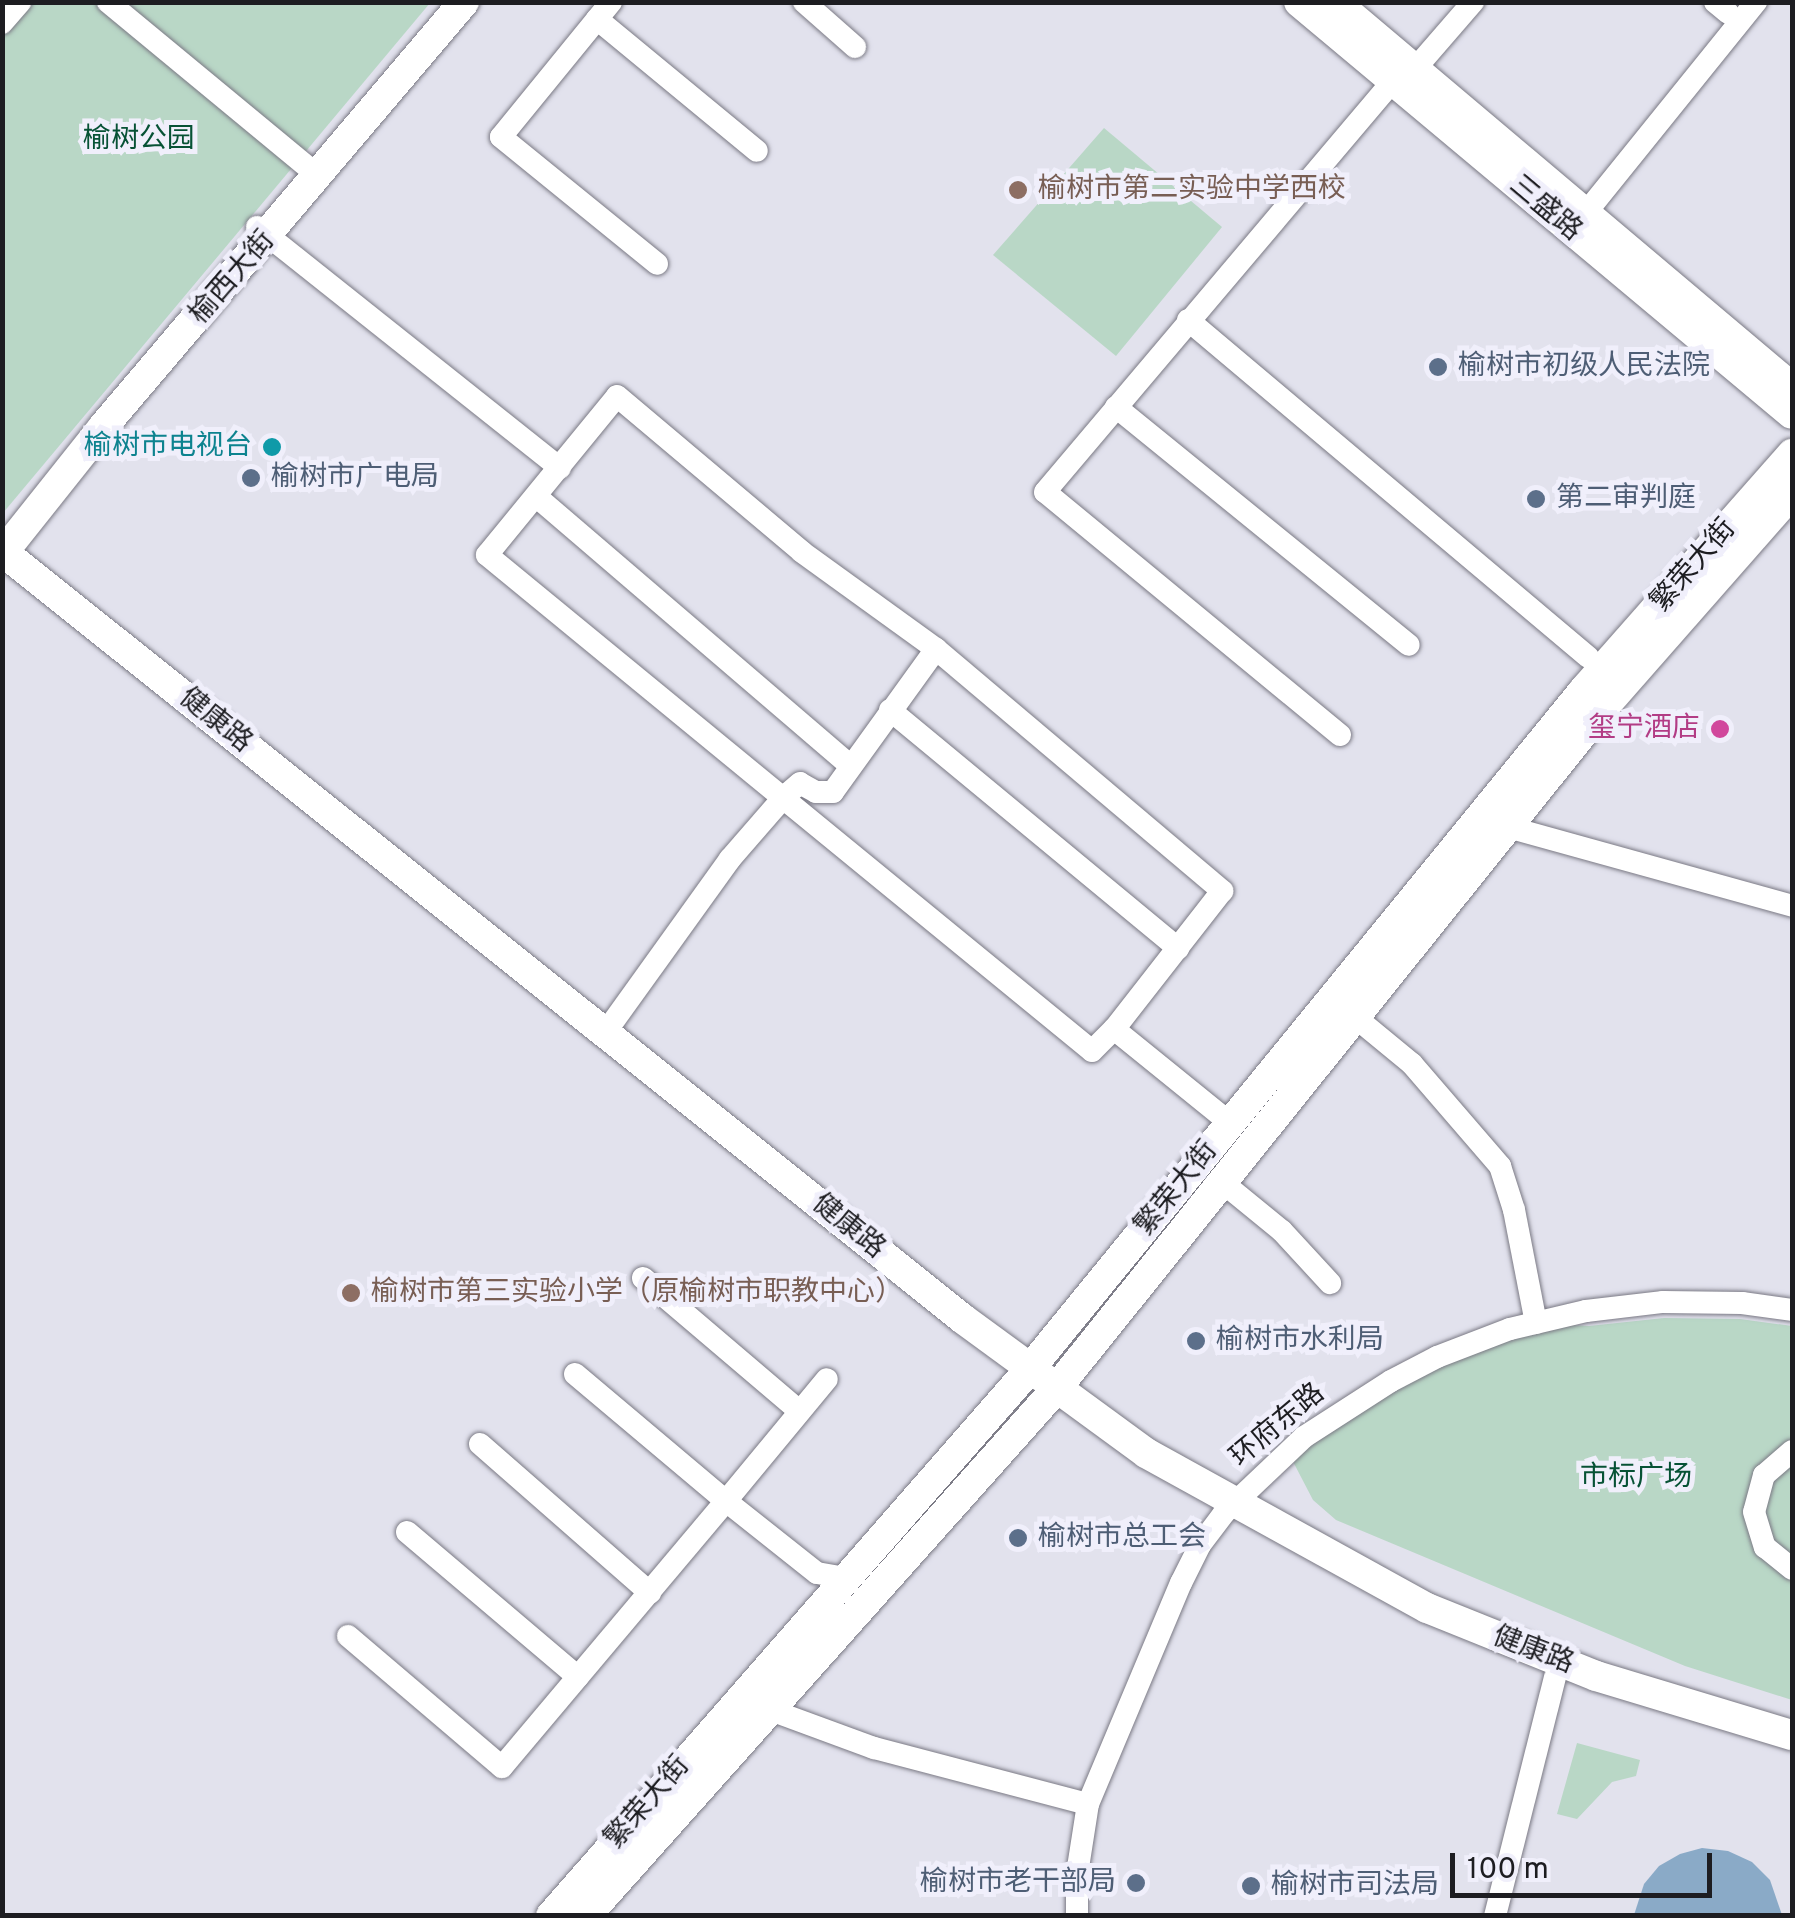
<!DOCTYPE html>
<html>
<head>
<meta charset="utf-8">
<style>
	body { margin:0 }
	#map { position:relative; width:1795px; height:1918px; overflow:hidden; background:#e2e2ed; font-family:Overpass,"Noto Sans SC",sans-serif }
	div>[style] { position:absolute }
	.green>* { inset:0; background:#b9d7c6 }
	.water>* { inset:0; background:#8aaac7 }
	.roads { filter:drop-shadow(0 0 2px #7a7984) drop-shadow(0 0 2px #7a7984) }
	.minor>* { height:22px; margin:-11px; padding:0 11px; transform-origin:11px; border-radius:11px; background:#fff }
	.major>* { height:30px; margin:-15px; padding:0 15px; transform-origin:15px; border-radius:15px; background:#fff }
	.dots>* { width:28px; height:28px; translate:-50% -50%; box-sizing:border-box; border:5px solid #f0effb; border-radius:50% }
	span { translate:-50% -50%; white-space:nowrap; text-align:center; line-height:1.15; -webkit-text-stroke:10px #f0effb; paint-order:stroke }
	.park-label { font-size:28px; color:#075235 }
	.education-label { font-size:28px; color:#785e54 }
	.left { translate:0 -50%; text-align:left }
	.street-label { font-size:28px; color:#1d1d21 }
	.service-label { font-size:28px; color:#4e5e75 }
	.right { translate:-100% -50%; text-align:right }
	.culture-label { font-size:28px; color:#0d838f }
	.hotel-label { font-size:28px; color:#b23c85 }
	.frame { position:absolute; inset:0; border:5px solid #1d1d21; pointer-events:none }
	.scale { position:absolute; left:1450px; top:1853px; width:262px; height:45px; box-sizing:border-box; border:5px solid #1d1d21; border-top:0; padding-left:12px; font-size:30px; line-height:35px; white-space:nowrap; color:#1d1d21; -webkit-text-stroke:8px #f0effb; paint-order:stroke }
</style>
</head>
<body>
<div id="map">
	<div class="green">
		<i style="clip-path:polygon(3px 3px,430px 3px,3px 513px)"></i>
		<i style="clip-path:polygon(1104px 128px,1222px 227px,1116px 356px,993px 255px)"></i>
		<i style="clip-path:polygon(1664px 1318px,1740px 1319px,1792px 1326px,1792px 1700px,1685px 1666px,1336px 1520px,1313px 1500px,1288px 1452px,1338px 1413px,1536px 1323px,1589px 1326px)"></i>
		<i style="clip-path:polygon(1577px 1743px,1640px 1760px,1636px 1776px,1612px 1782px,1577px 1819px,1557px 1814px)"></i>
	</div>
	<div class="water">
		<i style="clip-path:polygon(1702px 1848px,1728px 1851px,1752px 1862px,1770px 1880px,1782px 1915px,1634px 1915px,1644px 1884px,1659px 1866px,1680px 1854px)"></i>
	</div>
	<div class="roads">
		<div class="minor">
			<i style="left:108px;top:2px;width:257px;rotate:39.6deg"></i>
			<i style="left:611px;top:2px;width:174px;rotate:129.2deg"></i>
			<i style="left:501px;top:137px;width:201px;rotate:39.1deg"></i>
			<i style="left:804px;top:2px;width:68px;rotate:41.4deg"></i>
			<i style="left:1715px;top:2px;width:17px;rotate:40deg"></i>
			<i style="left:597px;top:19px;width:207px;rotate:39.5deg"></i>
			<i style="left:2px;top:23px;width:28px;rotate:-49deg"></i>
			<i style="left:1415px;top:69px;width:89px;rotate:-49.1deg"></i>
			<i style="left:1576px;top:225px;width:287px;rotate:-51.1deg"></i>
			<i style="left:257px;top:227px;width:387px;rotate:38.5deg"></i>
			<i style="left:1188px;top:320px;width:523px;rotate:40.11deg"></i>
			<i style="left:1116px;top:407px;width:377px;rotate:39.1deg"></i>
			<i style="left:537px;top:497px;width:412px;rotate:40.6deg"></i>
			<i style="left:936px;top:649px;width:176px;rotate:125.8deg"></i>
			<i style="left:833px;top:792px;width:17px;rotate:180deg"></i>
			<i style="left:816px;top:792px;width:18px;rotate:-151deg"></i>
			<i style="left:800px;top:783px;width:23px;rotate:139deg"></i>
			<i style="left:783px;top:798px;width:399px;rotate:39.3deg"></i>
			<i style="left:1092px;top:1051px;width:31px;rotate:-45deg"></i>
			<i style="left:890px;top:710px;width:374px;rotate:39.6deg"></i>
			<i style="left:1340px;top:735px;width:382px;rotate:-140.5deg"></i>
			<i style="left:1045px;top:492px;width:554px;rotate:-49.76deg"></i>
			<i style="left:1508px;top:827px;width:295px;rotate:15.5deg"></i>
			<i style="left:1355px;top:1017px;width:74px;rotate:39.5deg"></i>
			<i style="left:1412px;top:1064px;width:135px;rotate:49.2deg"></i>
			<i style="left:1500px;top:1166px;width:46px;rotate:72.3deg"></i>
			<i style="left:1514px;top:1210px;width:115px;rotate:79deg"></i>
			<i style="left:605px;top:1033px;width:214px;rotate:-54.3deg"></i>
			<i style="left:730px;top:859px;width:81px;rotate:-49deg"></i>
			<i style="left:783px;top:798px;width:383px;rotate:-140.6deg"></i>
			<i style="left:487px;top:555px;width:205px;rotate:-50.7deg"></i>
			<i style="left:617px;top:396px;width:242px;rotate:40.1deg"></i>
			<i style="left:802px;top:552px;width:165px;rotate:35.9deg"></i>
			<i style="left:936px;top:649px;width:375px;rotate:40.2deg"></i>
			<i style="left:1222px;top:891px;width:175px;rotate:128deg"></i>
			<i style="left:1114px;top:1029px;width:149px;rotate:39deg"></i>
			<i style="left:1222px;top:1182px;width:77px;rotate:39.2deg"></i>
			<i style="left:1282px;top:1231px;width:71px;rotate:47.3deg"></i>
			<i style="left:643px;top:1278px;width:205px;rotate:40.4deg"></i>
			<i style="left:575px;top:1374px;width:197px;rotate:40.1deg"></i>
			<i style="left:726px;top:1501px;width:158px;rotate:-50.4deg"></i>
			<i style="left:480px;top:1444px;width:226px;rotate:41.2deg"></i>
			<i style="left:1792px;top:1451px;width:37px;rotate:139deg"></i>
			<i style="left:1764px;top:1475px;width:38px;rotate:105deg"></i>
			<i style="left:1754px;top:1512px;width:37px;rotate:73deg"></i>
			<i style="left:1765px;top:1547px;width:35px;rotate:39deg"></i>
			<i style="left:407px;top:1532px;width:224px;rotate:40.3deg"></i>
			<i style="left:348px;top:1636px;width:202px;rotate:40.4deg"></i>
			<i style="left:502px;top:1767px;width:348px;rotate:-49.9deg"></i>
			<i style="left:726px;top:1501px;width:116px;rotate:38.4deg"></i>
			<i style="left:817px;top:1573px;width:29px;rotate:10deg"></i>
			<i style="left:768px;top:1709px;width:113px;rotate:20.2deg"></i>
			<i style="left:874px;top:1748px;width:221px;rotate:14.7deg"></i>
			<i style="left:1077px;top:1916px;width:42px;rotate:-90deg"></i>
			<i style="left:1077px;top:1874px;width:71px;rotate:-81.1deg"></i>
			<i style="left:1088px;top:1804px;width:240px;rotate:-67.2deg"></i>
			<i style="left:1181px;top:1583px;width:42px;rotate:-63.4deg"></i>
			<i style="left:1200px;top:1545px;width:40px;rotate:-53deg"></i>
			<i style="left:1224px;top:1513px;width:110px;rotate:-43.5deg"></i>
			<i style="left:1304px;top:1437px;width:103px;rotate:-32.8deg"></i>
			<i style="left:1391px;top:1381px;width:52px;rotate:-27.6deg"></i>
			<i style="left:1437px;top:1357px;width:78px;rotate:-21deg"></i>
			<i style="left:1510px;top:1329px;width:78px;rotate:-13.3deg"></i>
			<i style="left:1586px;top:1311px;width:78px;rotate:-6.7deg"></i>
			<i style="left:1663px;top:1302px;width:79px;rotate:0.7deg"></i>
			<i style="left:1742px;top:1303px;width:50px;rotate:8deg"></i>
			<i style="left:1495px;top:1916px;width:246px;rotate:-75.9deg"></i>
		</div>
		<div class="major">
			<i style="left:1299px;top:2px;width:642px;rotate:39.89deg"></i>
			<i style="left:1335px;top:2px;width:595px;rotate:40.16deg"></i>
			<i style="left:2px;top:551px;width:1230px;rotate:38.63deg"></i>
			<i style="left:963px;top:1319px;width:227px;rotate:36.2deg"></i>
			<i style="left:1146px;top:1453px;width:321px;rotate:28.9deg"></i>
			<i style="left:1427px;top:1608px;width:182px;rotate:21.9deg"></i>
			<i style="left:1596px;top:1676px;width:205px;rotate:16.8deg"></i>
			<i style="left:2px;top:554px;width:162px;rotate:-51.5deg"></i>
			<i style="left:103px;top:427px;width:558px;rotate:-49.66deg"></i>
			<i style="left:551px;top:1916px;width:726px;rotate:-48.8deg"></i>
			<i style="left:1029px;top:1370px;width:878px;rotate:-50.78deg"></i>
			<i style="left:1584px;top:690px;width:315px;rotate:-48.6deg"></i>
			<i style="left:586px;top:1916px;width:706px;rotate:-48.27deg"></i>
			<i style="left:1056px;top:1389px;width:875px;rotate:-51.22deg"></i>
			<i style="left:1604px;top:707px;width:285px;rotate:-48.7deg"></i>
		</div>
	</div>
	<div class="dots">
		<i style="left:1018px;top:190px;background:#8d6e63"></i>
		<i style="left:1438px;top:367px;background:#5c6f8a"></i>
		<i style="left:272px;top:447px;background:#0f9aa8"></i>
		<i style="left:251px;top:478px;background:#5c6f8a"></i>
		<i style="left:1536px;top:499px;background:#5c6f8a"></i>
		<i style="left:1720px;top:729px;background:#d1479c"></i>
		<i style="left:351px;top:1293px;background:#8d6e63"></i>
		<i style="left:1196px;top:1341px;background:#5c6f8a"></i>
		<i style="left:1018px;top:1538px;background:#5c6f8a"></i>
		<i style="left:1136px;top:1883px;background:#5c6f8a"></i>
		<i style="left:1251px;top:1886px;background:#5c6f8a"></i>
	</div>
	<div class="park-label">
		<span style="left:139px;top:140px">榆树公园</span>
		<span style="left:1636px;top:1478px">市标广场</span>
	</div>
	<div class="education-label">
		<span class="left" style="left:1038px;top:190px">榆树市第二实验中学西校</span>
		<span class="left" style="left:371px;top:1293px">榆树市第三实验小学（原榆树市职教中心）</span>
	</div>
	<div class="street-label">
		<span style="left:1545px;top:209px;rotate:40deg">三盛路</span>
		<span style="left:233px;top:278px;rotate:-49deg">榆西大街</span>
		<span style="left:1694px;top:566px;rotate:-49deg">繁荣大街</span>
		<span style="left:215px;top:721px;rotate:39deg">健康路</span>
		<span style="left:1177px;top:1189px;rotate:-51deg">繁荣大街</span>
		<span style="left:848px;top:1227px;rotate:39deg">健康路</span>
		<span style="left:1278px;top:1426px;rotate:-40deg">环府东路</span>
		<span style="left:1533px;top:1651px;rotate:21deg">健康路</span>
		<span style="left:648px;top:1803px;rotate:-49deg">繁荣大街</span>
	</div>
	<div class="service-label">
		<span class="left" style="left:1458px;top:367px">榆树市初级人民法院</span>
		<span class="left" style="left:271px;top:478px">榆树市广电局</span>
		<span class="left" style="left:1556px;top:499px">第二审判庭</span>
		<span class="left" style="left:1216px;top:1341px">榆树市水利局</span>
		<span class="left" style="left:1038px;top:1538px">榆树市总工会</span>
		<span class="right" style="left:1116px;top:1883px">榆树市老干部局</span>
		<span class="left" style="left:1271px;top:1886px">榆树市司法局</span>
	</div>
	<div class="culture-label">
		<span class="right" style="left:252px;top:447px">榆树市电视台</span>
	</div>
	<div class="hotel-label">
		<span class="right" style="left:1700px;top:729px">玺宁酒店</span>
	</div>
	<div class="frame"></div>
	<div class="scale">100 m</div>
</div>
</body>
</html>
